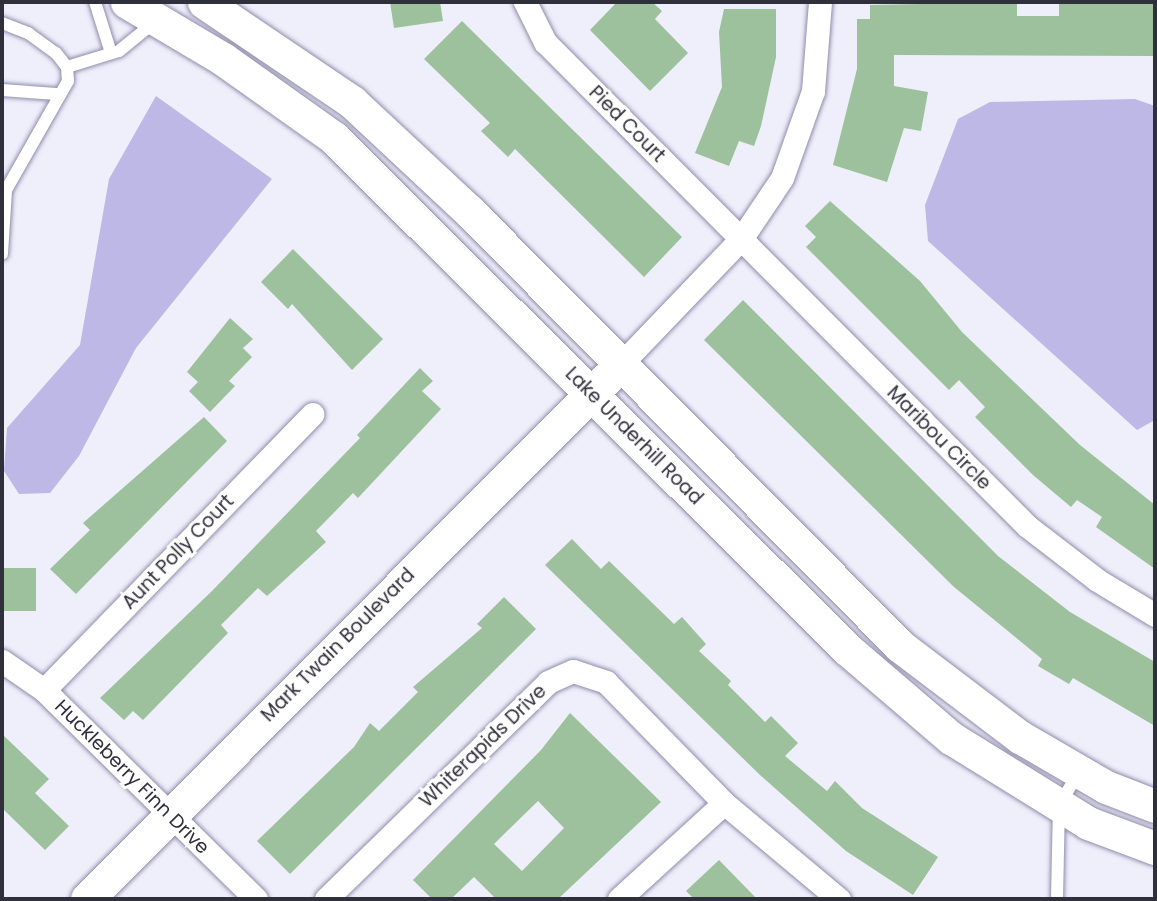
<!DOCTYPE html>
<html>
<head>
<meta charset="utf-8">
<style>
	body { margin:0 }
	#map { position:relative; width:1157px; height:901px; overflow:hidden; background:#efeefb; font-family:Poppins,sans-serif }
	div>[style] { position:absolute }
	.water>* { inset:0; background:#bdb8e6 }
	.building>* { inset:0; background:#9cc19c }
	.roads { filter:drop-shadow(0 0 2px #8f8caa) drop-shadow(0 0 2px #8f8caa) }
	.lane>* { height:12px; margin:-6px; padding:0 6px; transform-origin:6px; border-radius:6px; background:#fff }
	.street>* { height:23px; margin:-11.5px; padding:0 11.5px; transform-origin:11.5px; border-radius:11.5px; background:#fff }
	.secondary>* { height:33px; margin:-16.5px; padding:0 16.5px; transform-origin:16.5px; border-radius:16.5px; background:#fff }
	span { translate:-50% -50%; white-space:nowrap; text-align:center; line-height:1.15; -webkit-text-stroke:6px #fff; paint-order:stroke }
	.street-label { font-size:19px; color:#302f3c }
	.frame { position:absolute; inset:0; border:4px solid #302f3c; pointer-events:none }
</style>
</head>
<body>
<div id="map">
	<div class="water">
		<i style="clip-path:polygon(156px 96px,272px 179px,136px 348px,79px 456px,50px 493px,19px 494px,4px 471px,7px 428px,80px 345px,109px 179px)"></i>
		<i style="clip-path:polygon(1135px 99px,1155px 106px,1155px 420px,1137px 430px,928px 241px,925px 205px,958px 119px,990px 102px)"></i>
	</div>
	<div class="building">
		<i style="clip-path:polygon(390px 2px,440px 2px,443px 21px,394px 28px)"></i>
		<i style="clip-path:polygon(617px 2px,652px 2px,662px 11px,655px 19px,688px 53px,650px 91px,590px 30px)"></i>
		<i style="clip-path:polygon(1017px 2px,1017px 16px,1059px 16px,1059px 2px,1155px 2px,1155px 56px,894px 55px,894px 86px,928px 92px,921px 131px,904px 128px,887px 182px,833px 165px,857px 69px,857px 19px,870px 19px,870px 5px)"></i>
		<i style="clip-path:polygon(724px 9px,776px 9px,776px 57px,761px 126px,754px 146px,739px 141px,729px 166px,695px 153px,722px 87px,719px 32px)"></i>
		<i style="clip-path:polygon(462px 21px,682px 237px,644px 277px,515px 149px,508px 157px,481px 131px,490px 123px,424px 59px)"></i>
		<i style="clip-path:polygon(830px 201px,920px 281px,962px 332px,1080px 445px,1155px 505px,1155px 569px,1096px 527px,1102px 517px,1077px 500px,1071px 507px,1033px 475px,975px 417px,985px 407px,959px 380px,949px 390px,806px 247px,816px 237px,805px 226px)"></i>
		<i style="clip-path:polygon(293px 249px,383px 339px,352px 370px,292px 304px,288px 309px,261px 282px)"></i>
		<i style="clip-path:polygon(743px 300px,998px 556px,1070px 612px,1155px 662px,1155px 726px,1073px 678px,1069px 684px,1038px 666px,1042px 659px,954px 587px,704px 340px)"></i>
		<i style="clip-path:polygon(230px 318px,253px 339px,243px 348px,252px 357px,229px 381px,235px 386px,210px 412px,189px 391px,198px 382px,187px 372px)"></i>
		<i style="clip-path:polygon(420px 368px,433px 381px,422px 391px,441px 409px,358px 498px,353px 493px,316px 531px,326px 542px,267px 596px,258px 588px,221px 625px,228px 633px,143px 720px,133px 711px,124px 720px,100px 698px,212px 591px,360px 438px,357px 435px)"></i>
		<i style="clip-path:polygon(204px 417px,227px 441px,76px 594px,50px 569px,90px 530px,83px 523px)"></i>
		<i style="clip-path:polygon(572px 539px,601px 569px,609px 561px,674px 624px,682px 617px,706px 644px,699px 651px,731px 681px,728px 685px,765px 722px,771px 716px,798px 743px,785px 756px,827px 791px,835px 781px,862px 808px,938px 857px,913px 895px,846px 851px,760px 775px,545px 565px)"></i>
		<i style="clip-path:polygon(2px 568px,36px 568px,36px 611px,2px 611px)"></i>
		<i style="clip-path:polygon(504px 597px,536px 629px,290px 874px,257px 841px,354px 747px,370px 723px,379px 731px,418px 692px,413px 687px,482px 628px,477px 624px)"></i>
		<i style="clip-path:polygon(evenodd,570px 713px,661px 802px,558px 899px,496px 899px,474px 877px,451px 899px,432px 899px,413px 880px,541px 750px,570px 713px,538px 801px,564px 828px,522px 871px,494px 844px,538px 801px)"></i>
		<i style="clip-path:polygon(2px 734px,49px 779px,35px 793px,69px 826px,45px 850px,2px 808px)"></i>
		<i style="clip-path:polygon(719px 860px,757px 899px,694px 899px,686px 891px)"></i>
	</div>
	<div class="roads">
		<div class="lane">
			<i style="left:95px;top:2px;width:53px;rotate:72.6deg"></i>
			<i style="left:2px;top:23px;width:28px;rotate:21deg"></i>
			<i style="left:28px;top:33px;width:34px;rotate:36deg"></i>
			<i style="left:56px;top:53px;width:18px;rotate:52deg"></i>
			<i style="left:67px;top:67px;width:14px;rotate:86deg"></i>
			<i style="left:68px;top:81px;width:125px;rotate:119.6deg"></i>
			<i style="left:6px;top:190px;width:64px;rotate:93.6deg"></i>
			<i style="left:67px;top:67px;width:54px;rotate:-17.1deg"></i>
			<i style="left:119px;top:51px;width:49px;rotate:-39.2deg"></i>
			<i style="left:2px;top:90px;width:54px;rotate:4.2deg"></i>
			<i style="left:1057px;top:899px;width:93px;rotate:-88.8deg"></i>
			<i style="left:1059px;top:806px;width:39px;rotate:-60deg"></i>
		</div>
		<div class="street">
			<i style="left:525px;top:2px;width:45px;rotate:63.4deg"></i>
			<i style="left:545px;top:42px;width:683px;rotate:45.12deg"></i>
			<i style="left:1027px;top:526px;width:88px;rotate:37.6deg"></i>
			<i style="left:1097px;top:580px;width:68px;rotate:31.1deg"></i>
			<i style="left:619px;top:366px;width:176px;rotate:-46.2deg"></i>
			<i style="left:741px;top:239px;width:73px;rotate:-56.1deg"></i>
			<i style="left:782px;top:178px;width:92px;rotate:-70.4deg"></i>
			<i style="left:813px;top:91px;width:89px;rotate:-85.5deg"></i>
			<i style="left:2px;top:661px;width:51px;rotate:34.6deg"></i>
			<i style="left:44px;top:690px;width:298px;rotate:44.6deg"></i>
			<i style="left:44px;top:690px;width:385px;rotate:-45.8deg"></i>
			<i style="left:326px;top:899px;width:310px;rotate:-44.3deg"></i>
			<i style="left:548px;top:682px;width:27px;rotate:-24deg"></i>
			<i style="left:573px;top:671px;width:35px;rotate:18deg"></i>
			<i style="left:606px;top:682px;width:169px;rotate:45.7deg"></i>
			<i style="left:724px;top:803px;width:150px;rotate:39.9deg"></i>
			<i style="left:619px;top:899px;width:142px;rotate:-42.4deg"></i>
		</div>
		<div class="secondary">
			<i style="left:127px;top:2px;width:112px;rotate:30.7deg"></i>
			<i style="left:223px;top:59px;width:136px;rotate:35.4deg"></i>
			<i style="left:334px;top:138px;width:724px;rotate:44.89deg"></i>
			<i style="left:847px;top:649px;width:137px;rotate:40.6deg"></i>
			<i style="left:951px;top:738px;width:161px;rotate:31.8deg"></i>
			<i style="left:1088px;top:823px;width:72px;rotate:20.5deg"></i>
			<i style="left:204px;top:2px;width:179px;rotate:34deg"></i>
			<i style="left:352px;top:102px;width:160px;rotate:43deg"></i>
			<i style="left:469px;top:211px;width:612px;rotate:45.26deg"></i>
			<i style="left:900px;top:646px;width:151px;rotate:37.2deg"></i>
			<i style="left:1020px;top:737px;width:99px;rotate:30.2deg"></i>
			<i style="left:1106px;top:787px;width:53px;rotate:21.2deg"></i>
			<i style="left:87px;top:899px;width:736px;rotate:-45.06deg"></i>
		</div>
	</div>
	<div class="street-label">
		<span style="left:627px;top:124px;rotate:45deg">Pied Court</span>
		<span style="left:634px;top:436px;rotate:45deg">Lake Underhill Road</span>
		<span style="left:939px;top:438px;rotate:45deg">Maribou Circle</span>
		<span style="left:178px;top:552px;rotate:-46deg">Aunt Polly Court</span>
		<span style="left:338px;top:645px;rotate:-45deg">Mark Twain Boulevard</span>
		<span style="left:483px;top:746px;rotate:-44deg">Whiterapids Drive</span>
		<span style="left:132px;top:777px;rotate:45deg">Huckleberry Finn Drive</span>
	</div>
	<div class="frame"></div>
</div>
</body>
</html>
